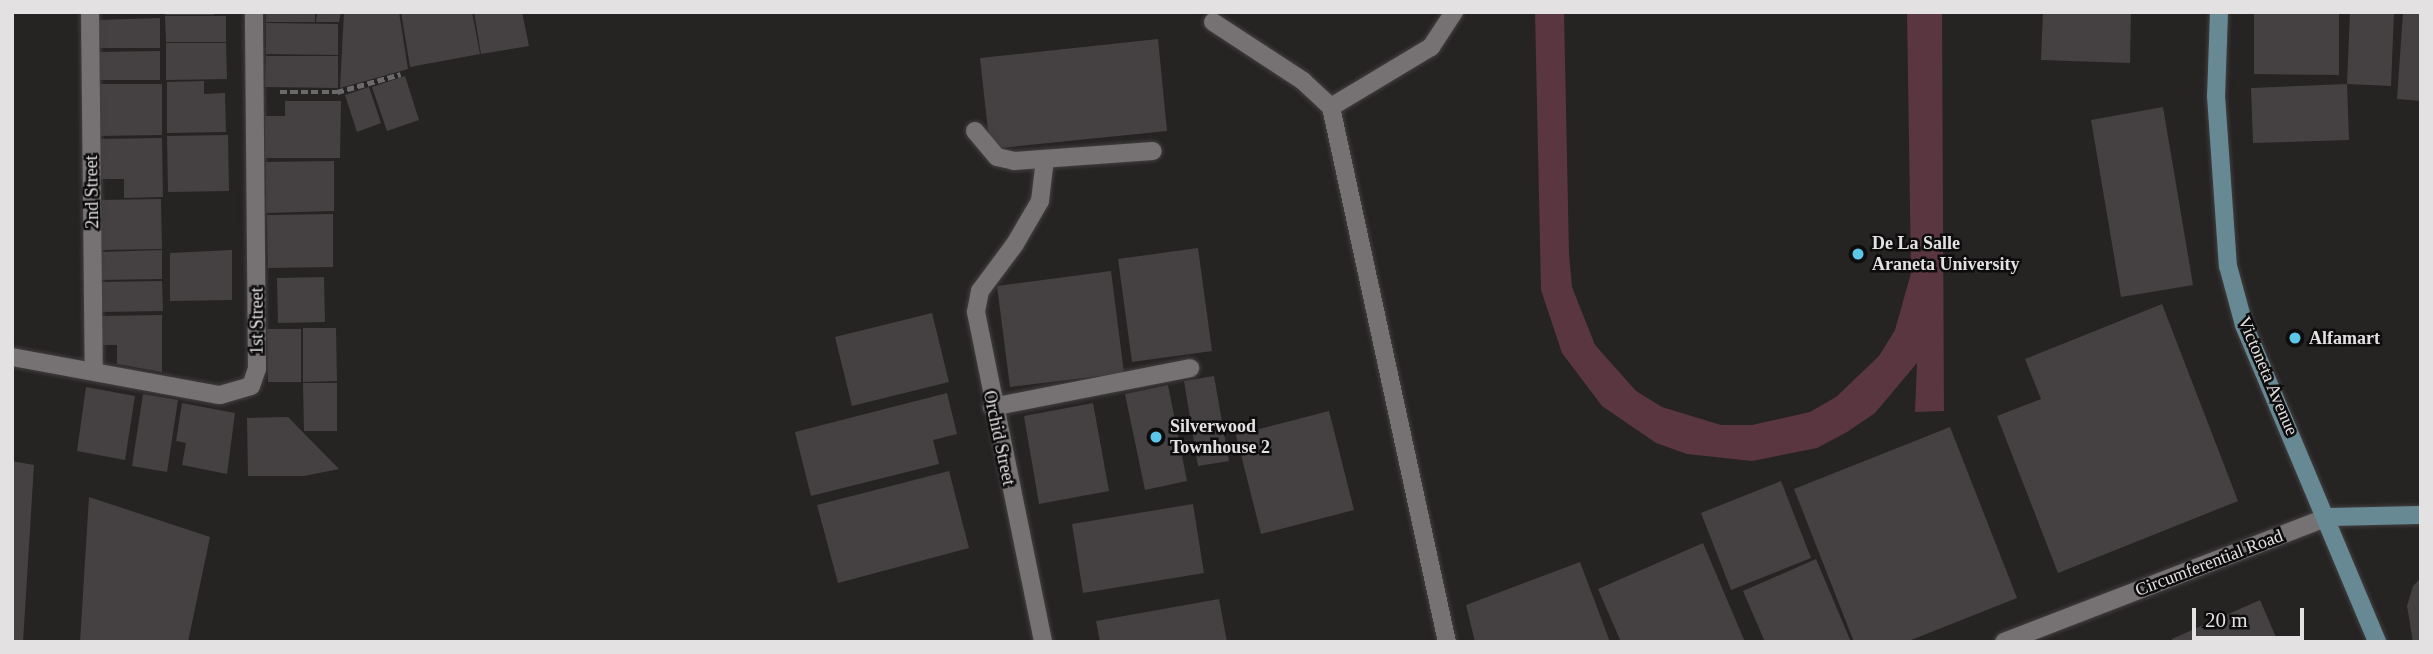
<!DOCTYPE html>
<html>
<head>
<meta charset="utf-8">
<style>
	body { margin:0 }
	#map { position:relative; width:2433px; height:654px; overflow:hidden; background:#262323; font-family:"Times New Roman",serif }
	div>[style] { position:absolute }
	.green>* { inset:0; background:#593640 }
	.building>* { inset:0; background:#454142 }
	.path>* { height:4.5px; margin-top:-2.25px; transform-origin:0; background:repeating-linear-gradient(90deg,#6c696a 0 7px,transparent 0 10.5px) }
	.roads { filter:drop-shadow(0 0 2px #423f40) drop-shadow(0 0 2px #423f40) }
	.lane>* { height:18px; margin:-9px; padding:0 9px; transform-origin:9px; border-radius:9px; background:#767172 }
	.street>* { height:18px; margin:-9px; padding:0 9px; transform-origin:9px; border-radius:9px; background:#767172 }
	.secondary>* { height:18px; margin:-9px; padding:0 9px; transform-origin:9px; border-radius:9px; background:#668994 }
	.dots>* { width:19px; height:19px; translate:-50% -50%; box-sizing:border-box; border:4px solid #0e0d0d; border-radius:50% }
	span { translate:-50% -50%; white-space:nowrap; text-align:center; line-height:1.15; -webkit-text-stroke:5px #0e0d0d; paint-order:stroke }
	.street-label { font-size:18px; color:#e4e1e2 }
	.poi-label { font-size:18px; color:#e4e1e2; font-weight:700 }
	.left { translate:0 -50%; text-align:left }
	.frame { position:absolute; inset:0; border:14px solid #e4e1e2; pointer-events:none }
	.scale { position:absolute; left:2192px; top:608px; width:112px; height:32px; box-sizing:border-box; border:4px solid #e4e1e2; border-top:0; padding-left:9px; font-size:21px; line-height:24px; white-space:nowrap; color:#e4e1e2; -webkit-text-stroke:5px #0e0d0d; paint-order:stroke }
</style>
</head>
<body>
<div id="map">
	<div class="green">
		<i style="clip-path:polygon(1535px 12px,1564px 12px,1569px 254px,1572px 287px,1595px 345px,1636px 391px,1662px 407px,1721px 425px,1752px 425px,1810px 412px,1836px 397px,1879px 356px,1895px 330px,1911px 273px,1907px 12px,1942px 12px,1944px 411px,1915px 412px,1917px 363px,1875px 413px,1847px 432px,1817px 448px,1752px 461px,1687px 454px,1656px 443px,1602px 406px,1562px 353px,1541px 290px)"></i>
	</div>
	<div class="building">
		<i style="clip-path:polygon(165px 12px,214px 12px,214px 15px,165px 15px)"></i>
		<i style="clip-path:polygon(266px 12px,315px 12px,315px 22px,266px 22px)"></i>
		<i style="clip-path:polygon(317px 12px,341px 12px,339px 22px,316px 22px)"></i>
		<i style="clip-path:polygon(344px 12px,399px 12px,408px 69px,340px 88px)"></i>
		<i style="clip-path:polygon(401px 12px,472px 12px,480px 54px,410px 67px)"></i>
		<i style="clip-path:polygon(474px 12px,522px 12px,529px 46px,481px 54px)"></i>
		<i style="clip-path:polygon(2043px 12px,2131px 12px,2130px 63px,2041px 60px)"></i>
		<i style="clip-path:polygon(2254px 12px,2339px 12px,2339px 75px,2254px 74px)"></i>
		<i style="clip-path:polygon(2350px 12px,2394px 12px,2391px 86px,2347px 84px)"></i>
		<i style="clip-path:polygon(2403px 13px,2421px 14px,2421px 101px,2397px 99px)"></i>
		<i style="clip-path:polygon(165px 16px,226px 16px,226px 42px,166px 42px)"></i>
		<i style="clip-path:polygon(160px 18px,160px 48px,96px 48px,96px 20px)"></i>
		<i style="clip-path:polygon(266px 23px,338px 24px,338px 55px,266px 54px)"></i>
		<i style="clip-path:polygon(1158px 39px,1167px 131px,990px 149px,980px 58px)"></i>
		<i style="clip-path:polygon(166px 43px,226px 43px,227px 79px,166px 80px)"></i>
		<i style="clip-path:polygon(160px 51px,160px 80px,96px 80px,96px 52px)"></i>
		<i style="clip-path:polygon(266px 56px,338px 56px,338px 88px,265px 87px)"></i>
		<i style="clip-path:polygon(405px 76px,419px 120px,387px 131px,372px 87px)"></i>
		<i style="clip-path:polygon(204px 81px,204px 94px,225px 93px,226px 132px,167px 133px,167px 82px)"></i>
		<i style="clip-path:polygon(98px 84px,162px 84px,162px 135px,99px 136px)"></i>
		<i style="clip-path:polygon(2347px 84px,2349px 140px,2253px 143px,2251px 88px)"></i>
		<i style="clip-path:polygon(369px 87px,381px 123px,357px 132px,345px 95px)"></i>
		<i style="clip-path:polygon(285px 101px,341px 101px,340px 158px,265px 158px,265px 116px,285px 116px)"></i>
		<i style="clip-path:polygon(2163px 107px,2193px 285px,2121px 297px,2091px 120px)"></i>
		<i style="clip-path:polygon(228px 135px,229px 191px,168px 192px,167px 136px)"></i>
		<i style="clip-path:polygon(162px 138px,163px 197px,124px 198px,124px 179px,97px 179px,96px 139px)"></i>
		<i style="clip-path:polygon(334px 161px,334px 211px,266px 213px,266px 162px)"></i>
		<i style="clip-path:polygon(161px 199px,162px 249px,99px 250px,98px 200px)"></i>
		<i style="clip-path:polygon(333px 214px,333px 267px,268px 268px,267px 215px)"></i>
		<i style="clip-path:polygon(1198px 248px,1212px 351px,1132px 362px,1118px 259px)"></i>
		<i style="clip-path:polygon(162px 250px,162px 279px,100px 280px,100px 252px)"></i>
		<i style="clip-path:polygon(232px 250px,232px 300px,170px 301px,170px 253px)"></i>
		<i style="clip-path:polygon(1111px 271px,1124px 373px,1010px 387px,997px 286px)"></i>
		<i style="clip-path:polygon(324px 277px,325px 322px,278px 323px,277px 278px)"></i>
		<i style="clip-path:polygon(162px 281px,163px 311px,101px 312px,101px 282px)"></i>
		<i style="clip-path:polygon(2162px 304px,2238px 501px,2058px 573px,1997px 416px,2041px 399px,2025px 359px)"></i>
		<i style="clip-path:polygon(932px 313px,949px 382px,852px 406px,835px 337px)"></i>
		<i style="clip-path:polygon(162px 315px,162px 372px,117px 364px,117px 345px,101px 345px,100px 316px)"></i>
		<i style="clip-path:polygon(303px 328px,336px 328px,337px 381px,303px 382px)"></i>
		<i style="clip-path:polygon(267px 329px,301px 329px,301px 382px,268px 382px)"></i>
		<i style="clip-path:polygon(1214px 376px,1229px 461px,1198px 466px,1184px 381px)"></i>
		<i style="clip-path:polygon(303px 383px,337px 383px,337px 431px,304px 431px)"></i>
		<i style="clip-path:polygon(1168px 385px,1187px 481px,1145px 490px,1125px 394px)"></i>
		<i style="clip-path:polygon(86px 387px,135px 396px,125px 460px,77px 451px)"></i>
		<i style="clip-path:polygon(947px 393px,957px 434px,933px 440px,939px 464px,811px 496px,795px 432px)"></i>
		<i style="clip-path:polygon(143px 394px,178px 400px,167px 472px,132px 466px)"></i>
		<i style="clip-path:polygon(182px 403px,235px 413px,227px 474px,182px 465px,186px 443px,176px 441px)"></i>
		<i style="clip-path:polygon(1093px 403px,1109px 491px,1039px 504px,1024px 416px)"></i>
		<i style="clip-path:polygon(1329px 411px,1354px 510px,1261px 534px,1236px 435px)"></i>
		<i style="clip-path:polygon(288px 417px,339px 469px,304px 476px,248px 476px,247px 418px)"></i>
		<i style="clip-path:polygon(1950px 427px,2017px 598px,1906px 642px,1854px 642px,1794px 489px)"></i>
		<i style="clip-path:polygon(12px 461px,34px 465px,23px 642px,12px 642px)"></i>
		<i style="clip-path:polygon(949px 471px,969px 548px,838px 583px,817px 505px)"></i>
		<i style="clip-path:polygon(1781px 481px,1811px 558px,1731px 590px,1701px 513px)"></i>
		<i style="clip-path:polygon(89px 497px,210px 537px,188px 642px,80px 642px)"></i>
		<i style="clip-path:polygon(1193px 504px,1204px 573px,1083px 593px,1072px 524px)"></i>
		<i style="clip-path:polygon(1703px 543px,1745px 642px,1621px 642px,1598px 589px)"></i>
		<i style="clip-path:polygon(1816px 559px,1851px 642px,1765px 642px,1743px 591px)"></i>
		<i style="clip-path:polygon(1580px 562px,1610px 642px,1475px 642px,1466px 605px)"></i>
		<i style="clip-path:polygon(2421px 578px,2421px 642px,2413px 642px,2407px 606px,2413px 586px)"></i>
		<i style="clip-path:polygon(1219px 599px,1227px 642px,1100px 642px,1096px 621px)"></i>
		<i style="clip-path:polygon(2260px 600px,2278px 642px,2173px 642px,2172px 639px)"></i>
	</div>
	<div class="path">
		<i style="left:280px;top:92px;width:57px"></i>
		<i style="left:337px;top:92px;width:66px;rotate:-15.7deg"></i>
	</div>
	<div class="roads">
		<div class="lane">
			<i style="left:1331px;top:107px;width:117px;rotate:-31deg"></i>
			<i style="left:1431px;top:47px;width:42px;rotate:-56.7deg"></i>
			<i style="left:975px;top:131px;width:34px;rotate:50deg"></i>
			<i style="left:997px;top:157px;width:17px;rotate:13deg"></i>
			<i style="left:1014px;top:161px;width:139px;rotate:-4.1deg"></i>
			<i style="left:1015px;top:244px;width:50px;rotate:-59.8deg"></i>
			<i style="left:1040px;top:201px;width:42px;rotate:-83.2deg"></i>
			<i style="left:992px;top:407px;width:202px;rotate:-11.1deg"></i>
		</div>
		<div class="street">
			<i style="left:90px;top:12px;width:359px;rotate:89.4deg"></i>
			<i style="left:1213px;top:22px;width:108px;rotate:33.2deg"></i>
			<i style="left:1303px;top:81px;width:38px;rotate:43deg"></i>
			<i style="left:1331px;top:107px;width:547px;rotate:77.77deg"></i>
			<i style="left:1015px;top:244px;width:59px;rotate:126.7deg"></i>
			<i style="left:980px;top:291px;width:21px;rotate:101deg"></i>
			<i style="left:976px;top:312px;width:337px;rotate:78.5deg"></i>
			<i style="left:12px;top:357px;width:211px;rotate:10.4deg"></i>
			<i style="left:220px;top:395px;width:32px;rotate:-16deg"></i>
			<i style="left:251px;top:386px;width:18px;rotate:-71deg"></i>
			<i style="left:257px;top:369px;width:357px;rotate:-90.5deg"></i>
			<i style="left:2004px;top:642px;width:347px;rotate:-21.1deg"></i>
		</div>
		<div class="secondary">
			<i style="left:2219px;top:12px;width:84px;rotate:92deg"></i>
			<i style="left:2216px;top:96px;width:170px;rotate:86deg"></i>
			<i style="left:2228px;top:266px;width:61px;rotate:74.8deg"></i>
			<i style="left:2244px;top:325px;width:344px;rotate:67.2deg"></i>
			<i style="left:2328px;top:517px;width:93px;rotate:-1.2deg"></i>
		</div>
	</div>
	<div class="dots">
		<i style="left:1858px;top:254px;background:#5cc7e8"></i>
		<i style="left:2295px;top:338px;background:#5cc7e8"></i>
		<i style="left:1156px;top:437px;background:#5cc7e8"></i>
	</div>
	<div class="street-label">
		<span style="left:92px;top:192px;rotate:-91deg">2nd Street</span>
		<span style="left:257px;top:321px;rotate:-90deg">1st Street</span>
		<span style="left:2268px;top:376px;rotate:67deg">Victoneta Avenue</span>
		<span style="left:999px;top:438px;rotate:78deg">Orchid Street</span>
		<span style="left:2209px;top:563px;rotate:-21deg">Circumferential Road</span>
	</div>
	<div class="poi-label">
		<span class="left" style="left:1872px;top:254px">De La Salle<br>Araneta University</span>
		<span class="left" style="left:2309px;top:338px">Alfamart</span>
		<span class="left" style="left:1170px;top:437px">Silverwood<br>Townhouse 2</span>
	</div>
	<div class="frame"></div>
	<div class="scale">20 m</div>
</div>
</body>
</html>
